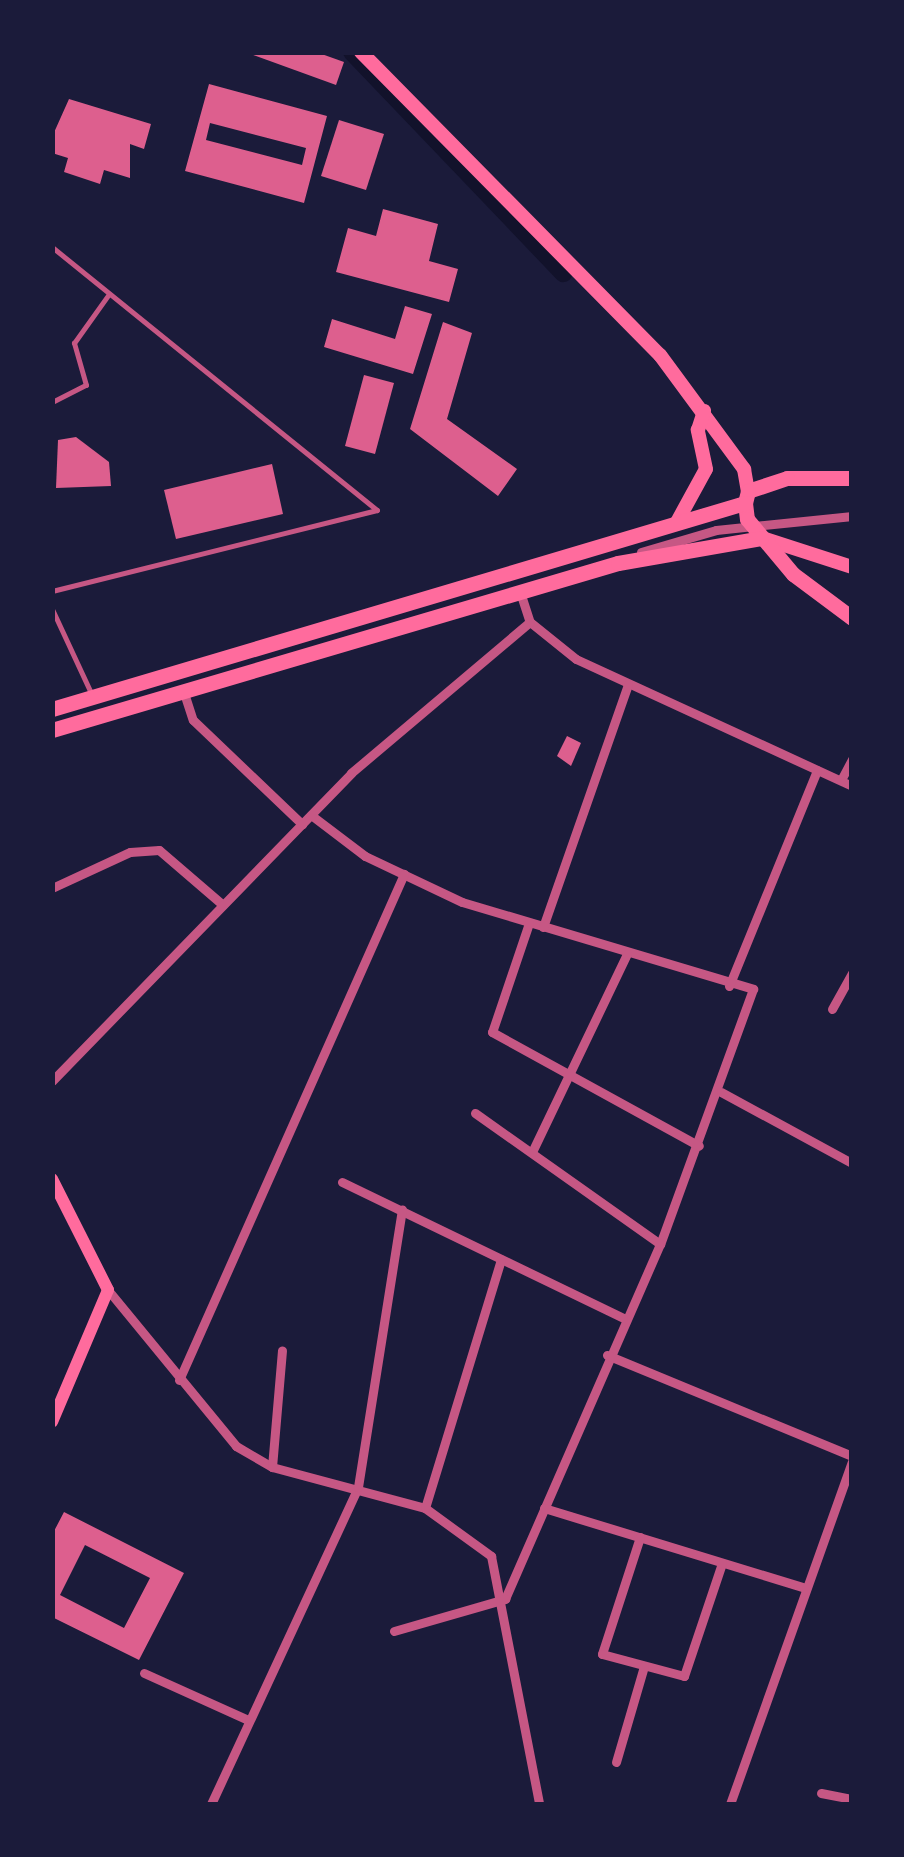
<!DOCTYPE html>
<html>
<head>
<meta charset="utf-8">
<style>
	body { margin:0 }
	#map { position:relative; width:904px; height:1857px; overflow:hidden; background:#1b1b3a; font-family:"Nunito Sans",sans-serif }
	div>[style] { position:absolute }
	.canal>* { height:18px; margin:-9px; padding:0 9px; transform-origin:9px; border-radius:9px; background:#12122b }
	.building>* { inset:0; background:#dd5f8e }
	.service>* { height:5px; margin:-2.5px; padding:0 2.5px; transform-origin:2.5px; border-radius:2.5px; background:#c65784 }
	.minor>* { height:9px; margin:-4.5px; padding:0 4.5px; transform-origin:4.5px; border-radius:4.5px; background:#c65784 }
	.secondary>* { height:12px; margin:-6px; padding:0 6px; transform-origin:6px; border-radius:6px; background:#ff6b9d }
	.primary>* { height:14px; margin:-7px; padding:0 7px; transform-origin:7px; border-radius:7px; background:#ff6b9d }
	.trunk>* { height:15px; margin:-7.5px; padding:0 7.5px; transform-origin:7.5px; border-radius:7.5px; background:#ff6b9d }
	span { translate:-50% -50%; white-space:nowrap; text-align:center; line-height:1.15; -webkit-text-stroke:9px #1b1b3a; paint-order:stroke }
	.frame { position:absolute; inset:0; border:55px solid #1b1b3a; pointer-events:none }
</style>
</head>
<body>
<div id="map">
	<div class="canal">
		<i style="left:352px;top:52px;width:306px;rotate:46.3deg"></i>
	</div>
	<div class="building">
		<i style="clip-path:polygon(245px 52px,316px 52px,344px 62px,336px 85px)"></i>
		<i style="clip-path:polygon(evenodd,209px 84px,327px 116px,304px 203px,185px 171px,209px 84px,210px 123px,306px 148px,302px 165px,206px 140px,210px 123px)"></i>
		<i style="clip-path:polygon(69px 99px,151px 124px,144px 149px,130px 144px,130px 178px,104px 170px,100px 184px,64px 172px,68px 158px,52px 153px,52px 137px)"></i>
		<i style="clip-path:polygon(339px 120px,384px 134px,366px 190px,321px 176px)"></i>
		<i style="clip-path:polygon(383px 209px,438px 224px,429px 261px,458px 269px,449px 302px,336px 272px,348px 228px,376px 236px)"></i>
		<i style="clip-path:polygon(405px 306px,432px 314px,413px 374px,324px 347px,332px 319px,395px 339px)"></i>
		<i style="clip-path:polygon(443px 322px,472px 333px,447px 419px,517px 469px,498px 496px,410px 429px)"></i>
		<i style="clip-path:polygon(364px 375px,394px 383px,375px 454px,345px 446px)"></i>
		<i style="clip-path:polygon(76px 437px,109px 462px,111px 486px,56px 488px,58px 440px)"></i>
		<i style="clip-path:polygon(272px 464px,283px 514px,176px 539px,164px 490px)"></i>
		<i style="clip-path:polygon(567px 736px,581px 743px,571px 766px,557px 756px)"></i>
		<i style="clip-path:polygon(evenodd,64px 1512px,184px 1573px,139px 1660px,52px 1617px,52px 1535px,64px 1512px,85px 1545px,150px 1578px,124px 1628px,60px 1595px,85px 1545px)"></i>
	</div>
	<div class="service">
		<i style="left:52px;top:247px;width:418px;rotate:39deg"></i>
		<i style="left:377px;top:510px;width:335px;rotate:166deg"></i>
		<i style="left:52px;top:402px;width:38px;rotate:-27deg"></i>
		<i style="left:86px;top:385px;width:44px;rotate:-105.9deg"></i>
		<i style="left:74px;top:343px;width:60px;rotate:-54.5deg"></i>
		<i style="left:52px;top:609px;width:95px;rotate:65.1deg"></i>
	</div>
	<div class="minor">
		<i style="left:641px;top:552px;width:78px;rotate:-16.3deg"></i>
		<i style="left:716px;top:530px;width:137px;rotate:-5.9deg"></i>
		<i style="left:521px;top:595px;width:28px;rotate:72deg"></i>
		<i style="left:530px;top:622px;width:59px;rotate:38.8deg"></i>
		<i style="left:576px;top:659px;width:304px;rotate:24.7deg"></i>
		<i style="left:184px;top:693px;width:28px;rotate:72deg"></i>
		<i style="left:193px;top:720px;width:151px;rotate:43.7deg"></i>
		<i style="left:841px;top:780px;width:24px;rotate:-62deg"></i>
		<i style="left:311px;top:815px;width:68px;rotate:37.2deg"></i>
		<i style="left:365px;top:856px;width:107px;rotate:25.4deg"></i>
		<i style="left:462px;top:902px;width:304px;rotate:16.6deg"></i>
		<i style="left:753px;top:989px;width:271px;rotate:110deg"></i>
		<i style="left:660px;top:1244px;width:387px;rotate:113.6deg"></i>
		<i style="left:52px;top:888px;width:86px;rotate:-24.8deg"></i>
		<i style="left:130px;top:852px;width:29px;rotate:-4deg"></i>
		<i style="left:159px;top:850px;width:84px;rotate:40.7deg"></i>
		<i style="left:529px;top:923px;width:115px;rotate:108.7deg"></i>
		<i style="left:492px;top:1032px;width:236px;rotate:28.8deg"></i>
		<i style="left:543px;top:927px;width:257px;rotate:-70.7deg"></i>
		<i style="left:729px;top:986px;width:233px;rotate:-67.8deg"></i>
		<i style="left:832px;top:1009px;width:41px;rotate:-60.9deg"></i>
		<i style="left:52px;top:1081px;width:429px;rotate:-45.8deg"></i>
		<i style="left:351px;top:773px;width:234px;rotate:-40.2deg"></i>
		<i style="left:721px;top:1092px;width:149px;rotate:28.5deg"></i>
		<i style="left:475px;top:1113px;width:227px;rotate:35.3deg"></i>
		<i style="left:532px;top:1152px;width:220px;rotate:-64.4deg"></i>
		<i style="left:342px;top:1182px;width:312px;rotate:25.8deg"></i>
		<i style="left:108px;top:1290px;width:202px;rotate:50.6deg"></i>
		<i style="left:236px;top:1446px;width:42px;rotate:30.3deg"></i>
		<i style="left:272px;top:1467px;width:158px;rotate:15deg"></i>
		<i style="left:425px;top:1508px;width:82px;rotate:36deg"></i>
		<i style="left:491px;top:1556px;width:253px;rotate:79deg"></i>
		<i style="left:607px;top:1355px;width:265px;rotate:22.4deg"></i>
		<i style="left:179px;top:1380px;width:554px;rotate:-66.03deg"></i>
		<i style="left:272px;top:1467px;width:117px;rotate:-85.1deg"></i>
		<i style="left:425px;top:1508px;width:260px;rotate:-73deg"></i>
		<i style="left:544px;top:1508px;width:274px;rotate:17deg"></i>
		<i style="left:640px;top:1537px;width:123px;rotate:108deg"></i>
		<i style="left:602px;top:1654px;width:85px;rotate:15deg"></i>
		<i style="left:684px;top:1676px;width:119px;rotate:-71.4deg"></i>
		<i style="left:394px;top:1631px;width:116px;rotate:-16.1deg"></i>
		<i style="left:144px;top:1673px;width:114px;rotate:24.3deg"></i>
		<i style="left:616px;top:1762px;width:100px;rotate:-73.7deg"></i>
		<i style="left:821px;top:1793px;width:32px;rotate:11deg"></i>
		<i style="left:211px;top:1804px;width:349px;rotate:-65.1deg"></i>
		<i style="left:358px;top:1487px;width:281px;rotate:-81deg"></i>
		<i style="left:730px;top:1804px;width:363px;rotate:-70.4deg"></i>
	</div>
	<div class="secondary">
		<i style="left:52px;top:1179px;width:124px;rotate:63.2deg"></i>
		<i style="left:108px;top:1290px;width:143px;rotate:113deg"></i>
	</div>
	<div class="primary">
		<i style="left:361px;top:52px;width:426px;rotate:45.4deg"></i>
		<i style="left:660px;top:355px;width:142px;rotate:53.6deg"></i>
		<i style="left:744px;top:469px;width:22px;rotate:80deg"></i>
		<i style="left:677px;top:522px;width:60px;rotate:-61.3deg"></i>
		<i style="left:706px;top:469px;width:40px;rotate:-102deg"></i>
		<i style="left:698px;top:430px;width:20px;rotate:-72deg"></i>
		<i style="left:762px;top:538px;width:95px;rotate:17.9deg"></i>
	</div>
	<div class="trunk">
		<i style="left:852px;top:478px;width:65px;rotate:180deg"></i>
		<i style="left:787px;top:478px;width:41px;rotate:161.6deg"></i>
		<i style="left:748px;top:491px;width:12px;rotate:104deg"></i>
		<i style="left:745px;top:503px;width:16px;rotate:83deg"></i>
		<i style="left:747px;top:519px;width:72px;rotate:50.1deg"></i>
		<i style="left:793px;top:574px;width:74px;rotate:36.7deg"></i>
		<i style="left:52px;top:709px;width:723px;rotate:-16.56deg"></i>
		<i style="left:52px;top:730px;width:590px;rotate:-16.44deg"></i>
		<i style="left:618px;top:563px;width:145px;rotate:-9.9deg"></i>
	</div>
	<div class="frame"></div>
</div>
</body>
</html>
